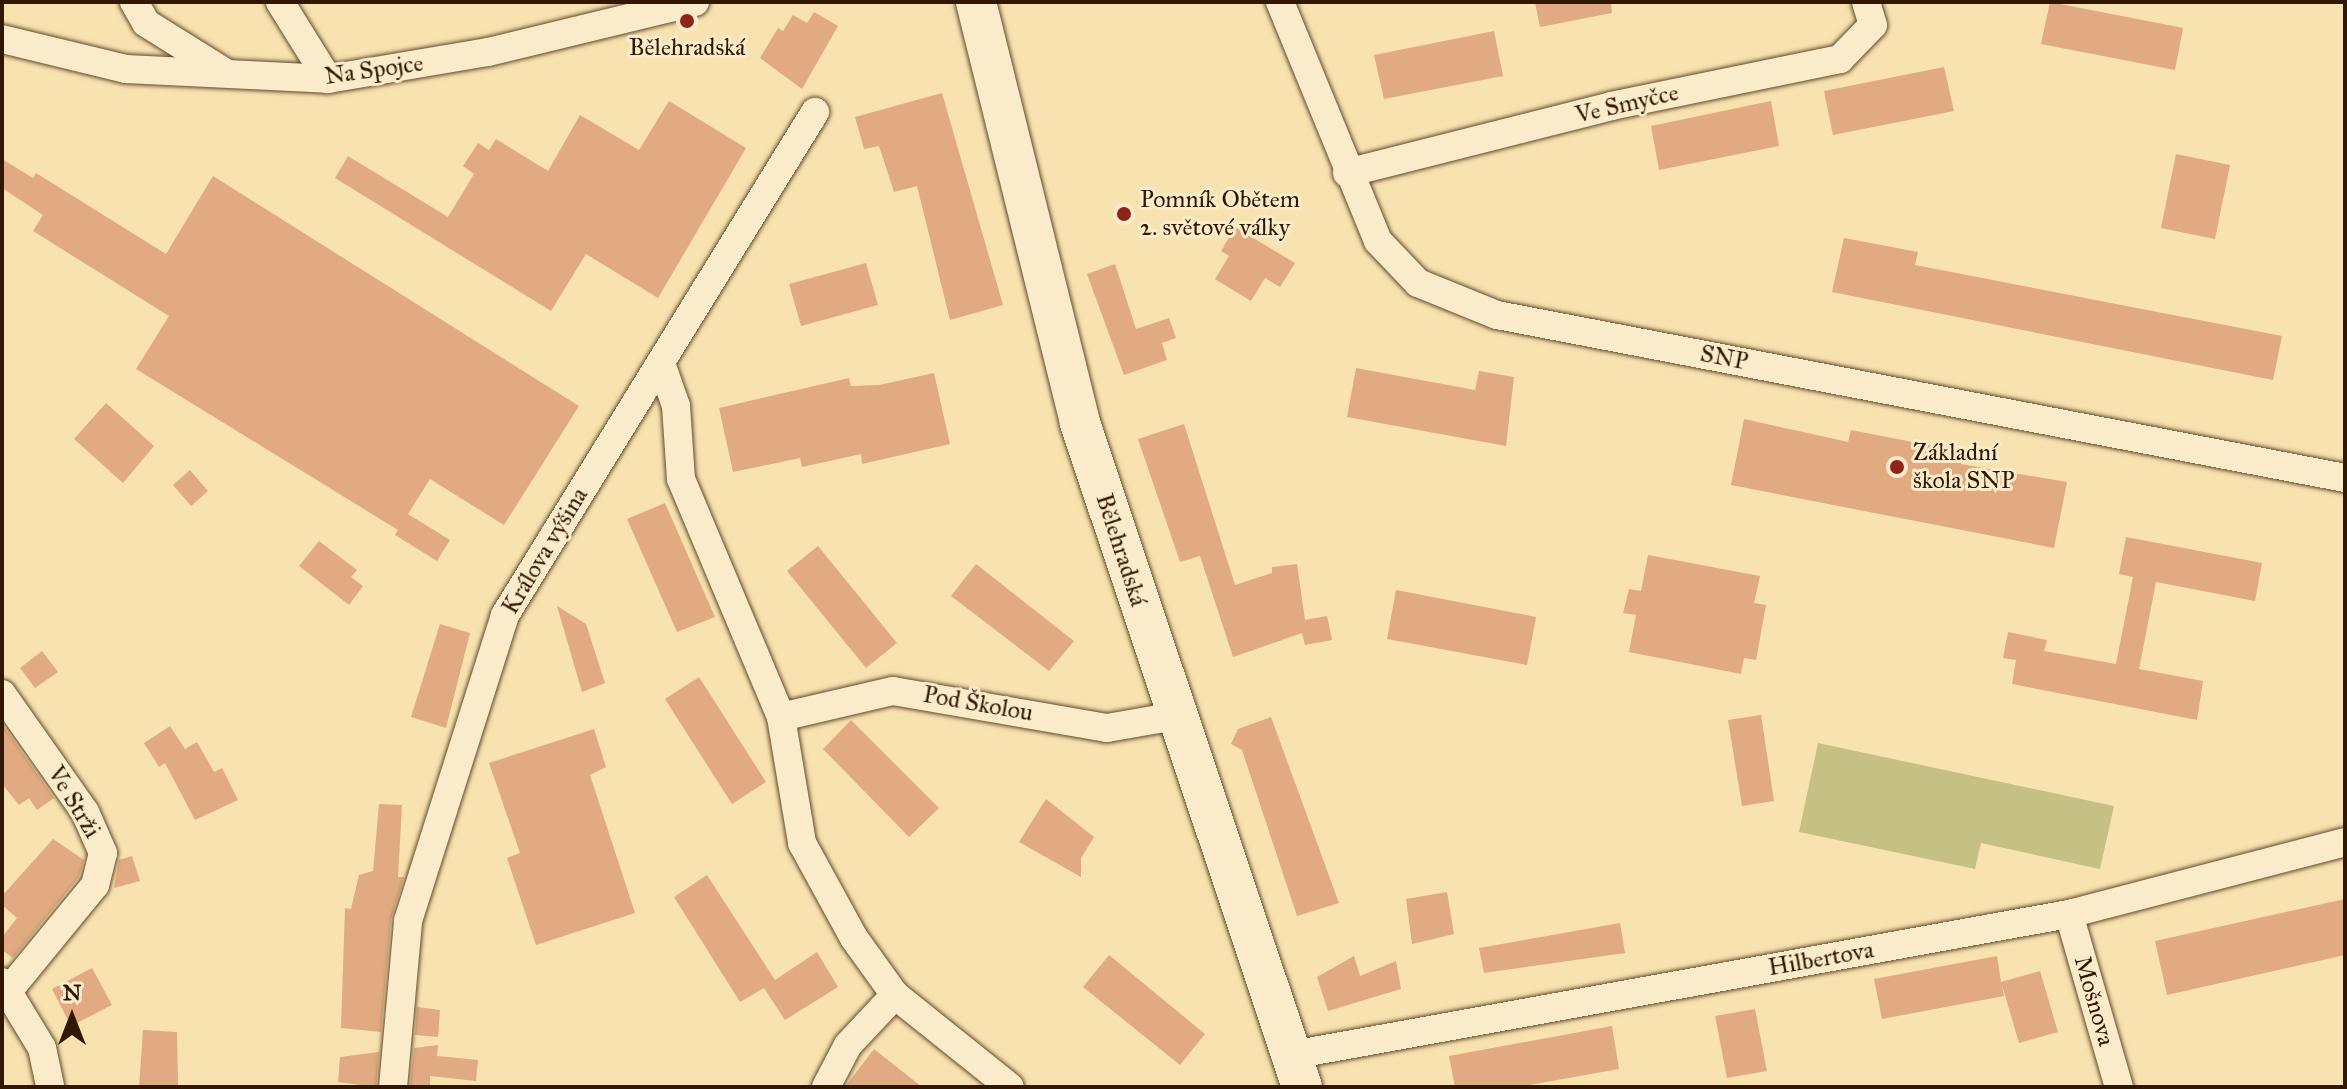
<!DOCTYPE html>
<html>
<head>
<meta charset="utf-8">
<style>
	body { margin:0 }
	#map { position:relative; width:2347px; height:1089px; overflow:hidden; background:#f8e2af; font-family:"IM FELL Great Primer",serif }
	div>[style] { position:absolute }
	.green>* { inset:0; background:#c5c185 }
	.building>* { inset:0; background:#e2aa81 }
	.roads { filter:drop-shadow(0 0 2px #634a2c) drop-shadow(0 0 2px #634a2c) }
	.street>* { height:28px; margin:-14px; padding:0 14px; transform-origin:14px; border-radius:14px; background:#faeccb }
	.secondary>* { height:40px; margin:-20px; padding:0 20px; transform-origin:20px; border-radius:20px; background:#faeccb }
	.dots>* { width:22px; height:22px; translate:-50% -50%; box-sizing:border-box; border:4px solid #faeccb; border-radius:50% }
	span { translate:-50% -50%; white-space:nowrap; text-align:center; line-height:1.15; -webkit-text-stroke:6px #faeccb; paint-order:stroke }
	.poi-label { font-size:24px; color:#311701 }
	.left { translate:0 -50%; text-align:left }
	.street-label { font-size:24px; color:#311701 }
	.frame { position:absolute; inset:0; border:4px solid #311701; pointer-events:none }
	.north { position:absolute; left:32px; top:977px; width:80px; height:80px; -webkit-text-stroke:6px #faeccb; paint-order:stroke; rotate:0deg; font-size:22px; font-weight:700; line-height:32px; text-align:center; color:#311701 }
	.north::after { content:''; display:block; margin:auto; width:28px; height:36px; background:#311701; clip-path:polygon(50% 0,100% 100%,50% 72%,0 100%) }
</style>
</head>
<body>
<div id="map">
	<div class="green">
		<i style="clip-path:polygon(1818px 743px,2114px 806px,2100px 869px,1981px 843px,1975px 869px,1799px 832px)"></i>
	</div>
	<div class="building">
		<i style="clip-path:polygon(1535px 2px,1611px 2px,1612px 13px,1540px 27px)"></i>
		<i style="clip-path:polygon(2050px 2px,2183px 28px,2175px 70px,2041px 44px)"></i>
		<i style="clip-path:polygon(814px 12px,838px 26px,802px 89px,760px 58px,778px 28px,783px 31px,793px 15px,807px 23px)"></i>
		<i style="clip-path:polygon(1494px 31px,1503px 76px,1384px 99px,1374px 55px)"></i>
		<i style="clip-path:polygon(1944px 67px,1954px 111px,1833px 135px,1824px 91px)"></i>
		<i style="clip-path:polygon(942px 93px,1003px 305px,950px 320px,917px 186px,894px 192px,879px 146px,864px 149px,855px 117px)"></i>
		<i style="clip-path:polygon(669px 101px,746px 148px,658px 298px,586px 254px,551px 311px,335px 178px,348px 156px,448px 217px,474px 174px,463px 166px,478px 143px,489px 150px,496px 139px,548px 171px,580px 115px,639px 150px)"></i>
		<i style="clip-path:polygon(1771px 101px,1779px 146px,1659px 170px,1651px 126px)"></i>
		<i style="clip-path:polygon(2176px 154px,2230px 165px,2215px 239px,2161px 228px)"></i>
		<i style="clip-path:polygon(2px 159px,33px 178px,36px 173px,166px 254px,213px 176px,579px 406px,504px 525px,430px 479px,408px 514px,450px 540px,437px 561px,395px 535px,401px 524px,398px 530px,136px 369px,169px 316px,33px 231px,43px 215px,2px 188px)"></i>
		<i style="clip-path:polygon(1235px 227px,1295px 263px,1280px 287px,1265px 278px,1251px 301px,1215px 279px,1229px 256px,1221px 251px)"></i>
		<i style="clip-path:polygon(1844px 238px,1918px 252px,1915px 265px,2282px 336px,2273px 380px,1832px 292px)"></i>
		<i style="clip-path:polygon(866px 263px,878px 305px,801px 326px,789px 284px)"></i>
		<i style="clip-path:polygon(1115px 264px,1136px 329px,1169px 318px,1176px 338px,1162px 343px,1167px 360px,1124px 375px,1087px 274px)"></i>
		<i style="clip-path:polygon(1356px 368px,1475px 390px,1479px 371px,1514px 377px,1506px 446px,1347px 417px)"></i>
		<i style="clip-path:polygon(934px 373px,950px 444px,862px 464px,861px 454px,802px 467px,800px 458px,733px 472px,719px 408px,849px 378px,851px 386px,879px 385px)"></i>
		<i style="clip-path:polygon(106px 403px,154px 446px,123px 483px,74px 439px)"></i>
		<i style="clip-path:polygon(1744px 419px,1848px 442px,1851px 430px,1964px 452px,1961px 464px,2067px 482px,2054px 548px,1731px 485px)"></i>
		<i style="clip-path:polygon(1184px 424px,1235px 585px,1272px 573px,1272px 567px,1297px 564px,1305px 620px,1327px 616px,1332px 640px,1305px 645px,1302px 633px,1233px 657px,1200px 556px,1180px 562px,1138px 439px)"></i>
		<i style="clip-path:polygon(190px 470px,208px 491px,191px 506px,173px 485px)"></i>
		<i style="clip-path:polygon(665px 503px,715px 617px,677px 632px,627px 519px)"></i>
		<i style="clip-path:polygon(2126px 537px,2262px 563px,2255px 601px,2156px 582px,2139px 669px,2203px 681px,2197px 720px,2012px 684px,2016px 660px,2003px 658px,2008px 632px,2047px 640px,2044px 651px,2116px 664px,2133px 577px,2119px 574px)"></i>
		<i style="clip-path:polygon(319px 541px,357px 570px,351px 577px,363px 586px,349px 605px,299px 566px)"></i>
		<i style="clip-path:polygon(818px 546px,897px 643px,866px 668px,787px 571px)"></i>
		<i style="clip-path:polygon(1648px 555px,1760px 576px,1754px 603px,1766px 605px,1756px 660px,1744px 658px,1741px 674px,1629px 652px,1636px 615px,1623px 613px,1629px 589px,1641px 591px)"></i>
		<i style="clip-path:polygon(976px 564px,1074px 641px,1049px 671px,951px 596px)"></i>
		<i style="clip-path:polygon(1396px 590px,1536px 617px,1527px 665px,1387px 639px)"></i>
		<i style="clip-path:polygon(557px 606px,586px 624px,605px 683px,582px 692px)"></i>
		<i style="clip-path:polygon(440px 624px,470px 633px,446px 728px,411px 717px)"></i>
		<i style="clip-path:polygon(42px 651px,58px 672px,35px 688px,20px 668px)"></i>
		<i style="clip-path:polygon(699px 677px,766px 782px,732px 804px,665px 699px)"></i>
		<i style="clip-path:polygon(1761px 715px,1774px 801px,1742px 806px,1728px 720px)"></i>
		<i style="clip-path:polygon(1271px 717px,1339px 903px,1297px 916px,1242px 750px,1231px 744px,1238px 729px)"></i>
		<i style="clip-path:polygon(851px 720px,939px 808px,909px 837px,823px 749px)"></i>
		<i style="clip-path:polygon(2px 724px,54px 798px,37px 810px,29px 798px,19px 805px,2px 784px)"></i>
		<i style="clip-path:polygon(170px 726px,185px 749px,197px 742px,214px 772px,222px 768px,238px 800px,195px 820px,165px 763px,159px 767px,144px 743px)"></i>
		<i style="clip-path:polygon(594px 729px,606px 767px,590px 775px,635px 913px,536px 945px,507px 858px,520px 853px,489px 763px)"></i>
		<i style="clip-path:polygon(1046px 799px,1094px 837px,1081px 858px,1081px 877px,1019px 842px)"></i>
		<i style="clip-path:polygon(379px 804px,402px 805px,398px 877px,404px 877px,391px 919px,381px 1032px,341px 1028px,345px 908px,351px 909px,359px 875px,373px 871px)"></i>
		<i style="clip-path:polygon(53px 839px,84px 860px,79px 877px,13px 958px,2px 950px,2px 937px,17px 918px,2px 905px,2px 896px)"></i>
		<i style="clip-path:polygon(132px 856px,140px 881px,114px 888px,119px 860px)"></i>
		<i style="clip-path:polygon(707px 875px,775px 980px,817px 952px,838px 987px,785px 1020px,764px 988px,740px 1002px,674px 897px)"></i>
		<i style="clip-path:polygon(1447px 892px,1454px 934px,1412px 944px,1406px 899px)"></i>
		<i style="clip-path:polygon(2345px 899px,2345px 955px,2167px 995px,2155px 941px)"></i>
		<i style="clip-path:polygon(1620px 923px,1625px 953px,1484px 973px,1479px 948px)"></i>
		<i style="clip-path:polygon(1109px 955px,1205px 1034px,1180px 1065px,1083px 987px)"></i>
		<i style="clip-path:polygon(1354px 956px,1360px 976px,1396px 961px,1401px 989px,1328px 1011px,1317px 977px)"></i>
		<i style="clip-path:polygon(1997px 956px,2001px 982px,2040px 971px,2058px 1032px,2019px 1043px,2002px 985px,2004px 996px,1882px 1019px,1874px 979px)"></i>
		<i style="clip-path:polygon(92px 968px,112px 1005px,71px 1026px,52px 989px)"></i>
		<i style="clip-path:polygon(417px 1007px,440px 1010px,438px 1037px,415px 1035px)"></i>
		<i style="clip-path:polygon(1755px 1009px,1767px 1071px,1727px 1078px,1715px 1016px)"></i>
		<i style="clip-path:polygon(1612px 1026px,1619px 1069px,1518px 1087px,1455px 1087px,1449px 1056px)"></i>
		<i style="clip-path:polygon(143px 1030px,177px 1032px,178px 1087px,139px 1087px)"></i>
		<i style="clip-path:polygon(438px 1045px,437px 1056px,478px 1060px,476px 1081px,430px 1076px,430px 1087px,410px 1087px,414px 1048px)"></i>
		<i style="clip-path:polygon(874px 1049px,922px 1087px,845px 1087px)"></i>
		<i style="clip-path:polygon(379px 1052px,376px 1087px,338px 1082px,340px 1057px)"></i>
	</div>
	<div class="roads">
		<div class="street">
			<i style="left:134px;top:2px;width:24px;rotate:60deg"></i>
			<i style="left:146px;top:23px;width:94px;rotate:32deg"></i>
			<i style="left:280px;top:2px;width:91px;rotate:58.1deg"></i>
			<i style="left:1280px;top:2px;width:258px;rotate:67.7deg"></i>
			<i style="left:1378px;top:241px;width:58px;rotate:46.4deg"></i>
			<i style="left:1418px;top:283px;width:85px;rotate:22.1deg"></i>
			<i style="left:1497px;top:315px;width:864px;rotate:10.88deg"></i>
			<i style="left:2px;top:39px;width:128px;rotate:13.6deg"></i>
			<i style="left:126px;top:69px;width:202px;rotate:2.8deg"></i>
			<i style="left:328px;top:79px;width:162px;rotate:-9.6deg"></i>
			<i style="left:488px;top:52px;width:213px;rotate:-13.6deg"></i>
			<i style="left:1347px;top:173px;width:272px;rotate:-14.2deg"></i>
			<i style="left:1611px;top:106px;width:234px;rotate:-11.6deg"></i>
			<i style="left:1840px;top:59px;width:47px;rotate:-45.9deg"></i>
			<i style="left:1873px;top:25px;width:24px;rotate:-107deg"></i>
			<i style="left:661px;top:363px;width:46px;rotate:70.8deg"></i>
			<i style="left:676px;top:406px;width:73px;rotate:86.1deg"></i>
			<i style="left:681px;top:479px;width:258px;rotate:67.2deg"></i>
			<i style="left:781px;top:717px;width:128px;rotate:80.5deg"></i>
			<i style="left:802px;top:843px;width:108px;rotate:61.3deg"></i>
			<i style="left:854px;top:938px;width:70px;rotate:54.3deg"></i>
			<i style="left:895px;top:995px;width:147px;rotate:38.7deg"></i>
			<i style="left:2px;top:694px;width:144px;rotate:54.9deg"></i>
			<i style="left:85px;top:812px;width:45px;rotate:66.3deg"></i>
			<i style="left:103px;top:853px;width:33px;rotate:104deg"></i>
			<i style="left:95px;top:885px;width:134px;rotate:129.3deg"></i>
			<i style="left:781px;top:717px;width:115px;rotate:-13.1deg"></i>
			<i style="left:893px;top:691px;width:217px;rotate:9.8deg"></i>
			<i style="left:1107px;top:728px;width:70px;rotate:-9.9deg"></i>
			<i style="left:2069px;top:914px;width:180px;rotate:73.9deg"></i>
			<i style="left:2px;top:982px;width:77px;rotate:58.8deg"></i>
			<i style="left:42px;top:1048px;width:40px;rotate:78deg"></i>
			<i style="left:1292px;top:1055px;width:790px;rotate:-10.29deg"></i>
			<i style="left:2069px;top:914px;width:285px;rotate:-14.6deg"></i>
			<i style="left:393px;top:1087px;width:167px;rotate:-84.8deg"></i>
			<i style="left:408px;top:921px;width:321px;rotate:-72.4deg"></i>
			<i style="left:505px;top:615px;width:591px;rotate:-58.35deg"></i>
			<i style="left:826px;top:1087px;width:47px;rotate:-62.4deg"></i>
			<i style="left:848px;top:1045px;width:69px;rotate:-46.8deg"></i>
		</div>
		<div class="secondary">
			<i style="left:976px;top:2px;width:434px;rotate:76.1deg"></i>
			<i style="left:1080px;top:423px;width:700px;rotate:71.51deg"></i>
		</div>
	</div>
	<div class="dots">
		<i style="left:687px;top:21px;background:#8f2418"></i>
		<i style="left:1124px;top:214px;background:#8f2418"></i>
		<i style="left:1897px;top:467px;background:#8f2418"></i>
	</div>
	<div class="poi-label">
		<span style="left:687px;top:48px">Bělehradská</span>
		<span class="left" style="left:1140px;top:214px">Pomník Obětem<br>2. světové války</span>
		<span class="left" style="left:1913px;top:467px">Základní<br>škola SNP</span>
	</div>
	<div class="street-label">
		<span style="left:374px;top:70px;rotate:-8deg">Na Spojce</span>
		<span style="left:1627px;top:104px;rotate:-13deg">Ve Smyčce</span>
		<span style="left:1724px;top:358px;rotate:11deg">SNP</span>
		<span style="left:1121px;top:550px;rotate:72deg">Bělehradská</span>
		<span style="left:545px;top:551px;rotate:-59deg">Králova výšina</span>
		<span style="left:978px;top:704px;rotate:10deg">Pod Školou</span>
		<span style="left:74px;top:802px;rotate:59deg">Ve Strži</span>
		<span style="left:1821px;top:959px;rotate:-10deg">Hilbertova</span>
		<span style="left:2094px;top:1001px;rotate:74deg">Mošnova</span>
	</div>
	<div class="frame"></div>
	<div class="north">N</div>
</div>
</body>
</html>
